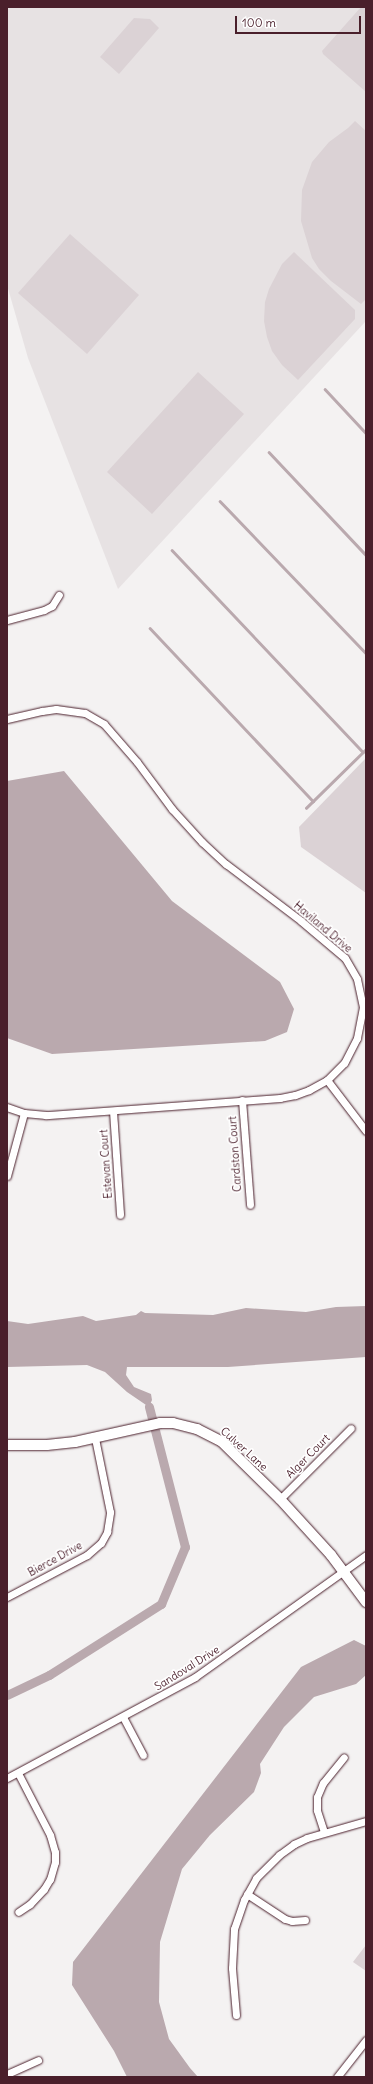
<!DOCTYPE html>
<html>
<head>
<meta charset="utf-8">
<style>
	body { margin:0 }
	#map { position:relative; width:373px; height:2084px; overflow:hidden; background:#f4f2f2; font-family:Delius,sans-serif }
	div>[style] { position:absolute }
	.built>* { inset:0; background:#e7e2e3 }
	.green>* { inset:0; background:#dbd2d5 }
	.water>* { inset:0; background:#baa9ae }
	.stream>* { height:2.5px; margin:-1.25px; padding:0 1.25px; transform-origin:1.25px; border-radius:1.25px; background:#baa9ae }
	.canal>* { height:9px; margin:-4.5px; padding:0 4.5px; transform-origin:4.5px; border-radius:4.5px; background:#baa9ae }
	.roads { filter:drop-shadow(0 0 1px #4a1f2b) drop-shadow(0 0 1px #4a1f2b) }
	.street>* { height:7px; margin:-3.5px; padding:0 3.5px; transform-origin:3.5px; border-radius:3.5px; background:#fff }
	.secondary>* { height:10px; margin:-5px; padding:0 5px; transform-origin:5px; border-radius:5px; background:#fff }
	span { translate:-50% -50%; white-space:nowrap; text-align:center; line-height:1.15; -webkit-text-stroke:3.5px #fff; paint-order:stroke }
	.street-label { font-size:11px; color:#4a1f2b }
	.frame { position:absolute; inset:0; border:8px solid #4a1f2b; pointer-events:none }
	.scale { position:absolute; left:235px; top:16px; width:126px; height:18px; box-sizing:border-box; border:2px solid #4a1f2b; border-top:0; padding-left:5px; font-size:12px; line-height:14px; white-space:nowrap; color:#4a1f2b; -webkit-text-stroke:3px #fff; paint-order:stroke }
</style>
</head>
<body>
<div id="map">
	<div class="built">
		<i style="clip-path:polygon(7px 7px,366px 7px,366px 321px,118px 589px,28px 358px,7px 285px)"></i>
	</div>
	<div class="green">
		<i style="clip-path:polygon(361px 7px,366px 7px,366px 92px,323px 54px,322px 51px)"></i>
		<i style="clip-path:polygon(134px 18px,150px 19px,159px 28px,119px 74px,100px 57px)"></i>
		<i style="clip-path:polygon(355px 121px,366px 131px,366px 299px,361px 304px,331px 281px,319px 269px,312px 258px,301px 221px,302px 190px,312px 162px,329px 142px,348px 128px)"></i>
		<i style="clip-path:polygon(70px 234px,139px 295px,87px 354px,18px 293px)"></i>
		<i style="clip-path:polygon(294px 252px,355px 310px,355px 319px,298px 380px,282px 365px,272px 351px,267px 337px,264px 321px,265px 302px,269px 289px,282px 264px)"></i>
		<i style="clip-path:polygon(198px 372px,244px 414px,152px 514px,107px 472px)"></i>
		<i style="clip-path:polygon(366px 758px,366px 893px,301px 847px,299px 827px)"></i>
		<i style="clip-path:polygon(366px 1945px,366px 1971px,353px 1962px)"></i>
	</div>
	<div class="water">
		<i style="clip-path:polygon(64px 771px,172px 901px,280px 982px,294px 1009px,287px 1032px,265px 1041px,52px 1054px,7px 1038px,7px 781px)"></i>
		<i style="clip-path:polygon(366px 1306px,366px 1357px,228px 1367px,127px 1367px,126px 1375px,134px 1387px,151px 1394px,152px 1400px,149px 1407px,127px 1392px,105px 1372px,87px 1365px,7px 1367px,7px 1321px,28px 1324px,83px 1316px,96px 1321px,136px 1315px,141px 1311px,145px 1313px,213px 1315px,246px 1308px,306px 1312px,336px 1307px)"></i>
		<i style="clip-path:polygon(354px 1640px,366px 1646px,366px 1675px,356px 1684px,314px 1697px,284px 1727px,260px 1764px,261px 1773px,254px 1792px,210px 1835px,182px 1869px,160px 1942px,159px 2002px,169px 2039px,190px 2068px,198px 2077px,127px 2077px,114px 2051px,72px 1985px,73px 1962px,301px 1667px)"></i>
	</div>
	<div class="stream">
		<i style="left:325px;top:389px;width:60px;rotate:47deg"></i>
		<i style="left:269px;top:452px;width:141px;rotate:46.7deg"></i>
		<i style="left:220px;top:501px;width:211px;rotate:46.2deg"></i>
		<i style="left:172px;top:550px;width:278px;rotate:46.6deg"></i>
		<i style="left:150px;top:628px;width:238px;rotate:46.7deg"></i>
		<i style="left:306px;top:808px;width:84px;rotate:-44.5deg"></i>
	</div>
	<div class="canal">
		<i style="left:7px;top:1695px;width:47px;rotate:-25.5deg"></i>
		<i style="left:49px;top:1675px;width:133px;rotate:-32.4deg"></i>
		<i style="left:161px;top:1604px;width:62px;rotate:-67.2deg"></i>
		<i style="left:185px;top:1547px;width:145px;rotate:-104.4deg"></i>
	</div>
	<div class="roads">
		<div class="street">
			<i style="left:7px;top:620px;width:38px;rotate:-15deg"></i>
			<i style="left:44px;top:610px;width:9px;rotate:-27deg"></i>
			<i style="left:52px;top:606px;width:13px;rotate:-58deg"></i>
			<i style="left:7px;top:719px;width:36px;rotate:-13deg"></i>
			<i style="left:42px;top:711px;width:14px;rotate:-8deg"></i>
			<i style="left:56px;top:709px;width:29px;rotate:8deg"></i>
			<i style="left:85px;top:713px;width:22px;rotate:30deg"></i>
			<i style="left:104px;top:724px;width:50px;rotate:49deg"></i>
			<i style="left:137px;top:762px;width:59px;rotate:53.3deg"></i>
			<i style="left:172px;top:809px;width:45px;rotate:47.7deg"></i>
			<i style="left:202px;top:842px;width:33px;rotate:43deg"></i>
			<i style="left:226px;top:864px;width:94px;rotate:37.2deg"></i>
			<i style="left:301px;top:921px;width:57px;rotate:40.1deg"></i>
			<i style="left:345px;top:958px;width:24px;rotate:60deg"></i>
			<i style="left:357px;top:979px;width:29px;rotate:78deg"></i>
			<i style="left:363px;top:1007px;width:32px;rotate:101deg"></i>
			<i style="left:357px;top:1038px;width:28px;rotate:117deg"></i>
			<i style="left:344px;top:1063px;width:24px;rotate:135deg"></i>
			<i style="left:327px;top:1080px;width:21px;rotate:151deg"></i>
			<i style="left:309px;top:1090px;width:15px;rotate:160deg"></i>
			<i style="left:295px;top:1095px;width:15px;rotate:169deg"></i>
			<i style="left:280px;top:1098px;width:235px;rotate:175.8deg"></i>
			<i style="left:46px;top:1115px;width:22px;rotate:-175deg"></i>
			<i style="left:24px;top:1113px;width:18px;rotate:-161deg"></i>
			<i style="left:327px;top:1080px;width:64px;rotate:52.6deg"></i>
			<i style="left:242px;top:1100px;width:105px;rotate:85.6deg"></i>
			<i style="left:113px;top:1111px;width:104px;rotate:86.1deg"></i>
			<i style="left:7px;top:1176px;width:65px;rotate:-74.9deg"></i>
			<i style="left:280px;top:1499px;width:100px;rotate:-45deg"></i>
			<i style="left:7px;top:1597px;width:90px;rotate:-27.7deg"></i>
			<i style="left:87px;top:1555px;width:18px;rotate:-41deg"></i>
			<i style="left:101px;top:1543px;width:13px;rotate:-61deg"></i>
			<i style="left:107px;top:1532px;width:20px;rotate:-81deg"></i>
			<i style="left:110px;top:1512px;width:76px;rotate:-101.5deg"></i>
			<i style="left:123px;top:1717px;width:43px;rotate:62.2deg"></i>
			<i style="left:18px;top:1773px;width:70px;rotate:62.7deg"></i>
			<i style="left:50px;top:1835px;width:18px;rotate:74deg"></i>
			<i style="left:55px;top:1852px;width:10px;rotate:90deg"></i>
			<i style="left:55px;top:1862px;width:18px;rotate:106deg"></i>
			<i style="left:50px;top:1879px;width:12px;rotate:121deg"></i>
			<i style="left:44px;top:1889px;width:21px;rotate:133deg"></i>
			<i style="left:30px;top:1904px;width:14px;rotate:146deg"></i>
			<i style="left:7px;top:1778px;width:213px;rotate:-28.2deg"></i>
			<i style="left:195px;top:1677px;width:210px;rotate:-35.5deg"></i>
			<i style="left:324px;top:1832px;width:23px;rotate:-108deg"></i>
			<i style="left:317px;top:1810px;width:13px;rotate:-90deg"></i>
			<i style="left:317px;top:1797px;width:15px;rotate:-67deg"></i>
			<i style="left:323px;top:1783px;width:33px;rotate:-51deg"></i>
			<i style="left:247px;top:1894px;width:45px;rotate:33.3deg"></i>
			<i style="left:285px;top:1919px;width:7px;rotate:16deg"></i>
			<i style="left:292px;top:1921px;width:13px;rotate:-4deg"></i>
			<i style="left:236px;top:2015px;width:47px;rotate:-94.9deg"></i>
			<i style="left:232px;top:1968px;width:39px;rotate:-87deg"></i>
			<i style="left:234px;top:1929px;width:31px;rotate:-71deg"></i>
			<i style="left:244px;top:1900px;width:25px;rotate:-61deg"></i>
			<i style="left:256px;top:1878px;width:33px;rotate:-45deg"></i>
			<i style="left:279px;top:1855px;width:19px;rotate:-36deg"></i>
			<i style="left:294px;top:1844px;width:14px;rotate:-25deg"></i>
			<i style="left:307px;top:1838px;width:61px;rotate:-16.1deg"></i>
			<i style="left:7px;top:2074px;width:34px;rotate:-24deg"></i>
			<i style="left:337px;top:2077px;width:47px;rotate:-51.9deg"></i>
		</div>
		<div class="secondary">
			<i style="left:7px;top:1445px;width:40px"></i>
			<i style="left:47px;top:1445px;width:28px;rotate:-6deg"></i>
			<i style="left:75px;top:1442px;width:87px;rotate:-12.6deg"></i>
			<i style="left:160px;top:1423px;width:13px"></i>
			<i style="left:173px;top:1423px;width:25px;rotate:14deg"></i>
			<i style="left:197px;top:1429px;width:27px;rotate:27deg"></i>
			<i style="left:221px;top:1441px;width:83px;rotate:44.5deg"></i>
			<i style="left:280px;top:1499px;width:76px;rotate:47.7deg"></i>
			<i style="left:331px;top:1555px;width:59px;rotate:53.3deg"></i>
		</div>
	</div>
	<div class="street-label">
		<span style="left:323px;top:927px;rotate:40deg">Haviland Drive</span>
		<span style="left:235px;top:1154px;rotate:-94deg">Cardston Court</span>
		<span style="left:106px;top:1164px;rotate:-94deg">Estevan Court</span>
		<span style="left:244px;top:1449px;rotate:42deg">Culver Lane</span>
		<span style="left:308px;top:1456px;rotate:-45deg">Alger Court</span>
		<span style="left:55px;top:1559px;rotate:-29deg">Bierce Drive</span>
		<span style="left:187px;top:1668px;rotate:-32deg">Sandoval Drive</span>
	</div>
	<div class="frame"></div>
	<div class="scale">100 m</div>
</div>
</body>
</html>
